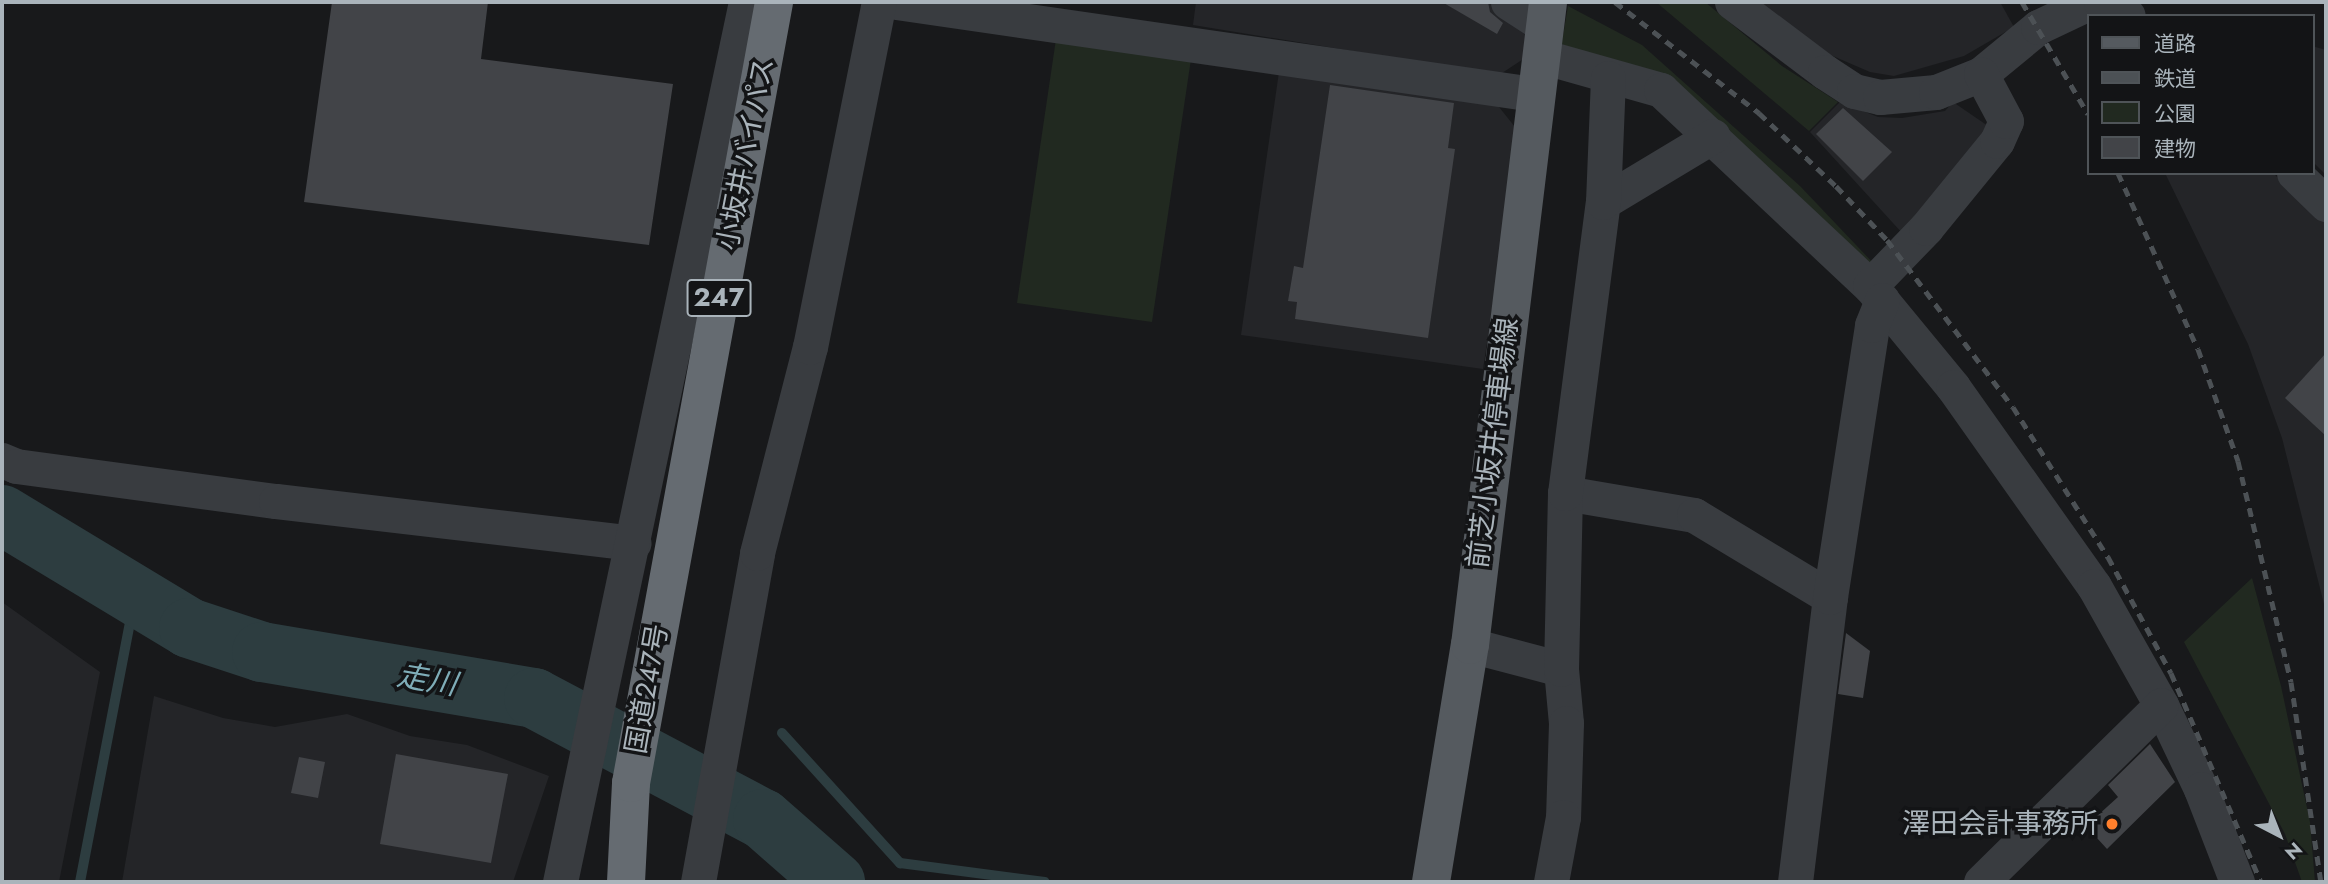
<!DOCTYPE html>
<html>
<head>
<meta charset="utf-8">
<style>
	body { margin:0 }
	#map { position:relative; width:2328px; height:884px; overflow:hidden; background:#18191b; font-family:Jost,"Noto Sans JP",sans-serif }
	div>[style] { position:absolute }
	.built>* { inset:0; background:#242528 }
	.green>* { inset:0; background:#212920 }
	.stream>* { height:10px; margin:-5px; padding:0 5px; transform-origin:5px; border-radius:5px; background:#2d3d40 }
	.river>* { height:60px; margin:-30px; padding:0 30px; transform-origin:30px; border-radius:30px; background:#2d3d40 }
	.building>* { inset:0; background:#424448 }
	.minor>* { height:35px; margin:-17.5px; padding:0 17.5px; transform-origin:17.5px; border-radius:17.5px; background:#393c40 }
	.major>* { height:38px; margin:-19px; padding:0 19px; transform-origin:19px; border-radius:19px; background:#555a5f }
	.highway>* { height:38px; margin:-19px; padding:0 19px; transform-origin:19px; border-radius:19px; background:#656b71 }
	.rail>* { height:5px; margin-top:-2.5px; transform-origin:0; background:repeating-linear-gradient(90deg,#4c5155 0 9px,transparent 0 16px) }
	.dots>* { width:19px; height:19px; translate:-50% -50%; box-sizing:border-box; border:4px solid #131416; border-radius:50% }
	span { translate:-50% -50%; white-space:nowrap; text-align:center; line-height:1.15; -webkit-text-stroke:7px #131416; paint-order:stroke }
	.shield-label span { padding:2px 5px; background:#131416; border:2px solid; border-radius:5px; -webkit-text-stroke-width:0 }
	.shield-label { font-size:26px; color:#aab4bb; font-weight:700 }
	.street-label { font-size:28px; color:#aab4bb }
	.poi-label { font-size:28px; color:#aab4bb }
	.right { translate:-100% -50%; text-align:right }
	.water-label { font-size:30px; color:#7fadb8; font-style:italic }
	.frame { position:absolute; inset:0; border:4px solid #aab4bb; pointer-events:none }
	.legend { position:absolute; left:2087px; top:14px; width:228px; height:161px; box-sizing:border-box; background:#131416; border:2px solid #4f5458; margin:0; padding:9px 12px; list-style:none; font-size:21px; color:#aab4bb }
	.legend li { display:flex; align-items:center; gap:14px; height:35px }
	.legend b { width:35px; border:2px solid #4f5458 }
	.north { position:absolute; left:2244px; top:800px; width:70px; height:70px; -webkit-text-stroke:5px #131416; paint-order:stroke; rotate:138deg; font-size:19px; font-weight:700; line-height:28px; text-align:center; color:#aab4bb }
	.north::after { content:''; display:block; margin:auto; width:24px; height:32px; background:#aab4bb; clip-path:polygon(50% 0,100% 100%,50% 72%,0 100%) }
</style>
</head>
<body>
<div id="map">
	<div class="built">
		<i style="clip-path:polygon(1196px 2px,1502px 2px,1523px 15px,1531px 54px,1499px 75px,1193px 25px)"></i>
		<i style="clip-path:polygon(1757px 2px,2000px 2px,2014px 27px,1964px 56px,1894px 76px,1870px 72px,1819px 50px)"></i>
		<i style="clip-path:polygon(2312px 46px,2326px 50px,2326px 175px,2312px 161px)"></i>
		<i style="clip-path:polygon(1279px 72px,1495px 102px,1519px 132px,1483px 369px,1241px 335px)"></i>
		<i style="clip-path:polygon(1840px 102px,1878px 117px,1902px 118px,1945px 111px,1953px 102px,1991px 128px,1903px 234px,1810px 132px)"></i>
		<i style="clip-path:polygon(2165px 173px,2273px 173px,2326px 224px,2326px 612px,2282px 438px,2248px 344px)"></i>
		<i style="clip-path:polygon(2px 602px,100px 672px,59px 882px,2px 882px)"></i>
		<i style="clip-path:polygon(154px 696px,223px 718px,275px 727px,347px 714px,410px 736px,467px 745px,549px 776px,513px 882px,122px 882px)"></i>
	</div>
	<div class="green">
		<i style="clip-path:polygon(1656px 2px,1705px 2px,1782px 66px,1838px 102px,1809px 131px)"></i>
		<i style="clip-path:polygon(1568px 6px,1642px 45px,1800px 186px,1876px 266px,1868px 276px,1709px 122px,1561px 48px)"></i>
		<i style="clip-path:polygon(1056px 39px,1191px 59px,1152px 322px,1017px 303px)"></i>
		<i style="clip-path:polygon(2252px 578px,2281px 686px,2310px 822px,2315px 882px,2302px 882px,2285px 834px,2184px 642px)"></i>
	</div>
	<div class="stream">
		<i style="left:782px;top:733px;width:176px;rotate:47.8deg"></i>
		<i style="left:900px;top:863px;width:146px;rotate:7.5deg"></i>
		<i style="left:80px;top:882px;width:291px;rotate:-79.1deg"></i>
	</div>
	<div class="river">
		<i style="left:2px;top:515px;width:218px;rotate:31.1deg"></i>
		<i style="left:189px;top:628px;width:77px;rotate:18.2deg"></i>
		<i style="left:262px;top:652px;width:276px;rotate:9.6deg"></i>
		<i style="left:534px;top:698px;width:259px;rotate:27.9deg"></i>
		<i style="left:763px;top:819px;width:96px;rotate:41.2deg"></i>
	</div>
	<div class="building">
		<i style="clip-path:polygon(332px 2px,488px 2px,481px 59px,673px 84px,649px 245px,304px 202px)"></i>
		<i style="clip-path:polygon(1442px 2px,1488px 2px,1490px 12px,1503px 23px,1497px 34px)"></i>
		<i style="clip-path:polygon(1330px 85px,1454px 103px,1448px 148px,1455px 149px,1428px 338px,1295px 319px,1297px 302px,1288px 301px,1294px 266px,1303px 268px)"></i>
		<i style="clip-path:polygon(1843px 108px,1892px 152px,1863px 181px,1816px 134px)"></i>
		<i style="clip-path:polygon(2326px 353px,2326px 436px,2285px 398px)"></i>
		<i style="clip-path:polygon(1846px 633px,1870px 651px,1863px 698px,1838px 694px)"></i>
		<i style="clip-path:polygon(2150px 744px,2175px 782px,2107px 849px,2086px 826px,2118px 797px,2108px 785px)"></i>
		<i style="clip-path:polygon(396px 754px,508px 774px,491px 863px,380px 844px)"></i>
		<i style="clip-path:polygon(299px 757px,325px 762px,318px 798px,291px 793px)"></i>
	</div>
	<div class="minor">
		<i style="left:896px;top:2px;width:645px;rotate:8.21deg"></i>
		<i style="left:1508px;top:2px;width:44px;rotate:33deg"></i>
		<i style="left:1732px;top:2px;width:116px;rotate:37deg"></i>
		<i style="left:1825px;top:72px;width:35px;rotate:33deg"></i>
		<i style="left:1854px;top:91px;width:27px;rotate:13deg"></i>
		<i style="left:1880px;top:97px;width:56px;rotate:-5.1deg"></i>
		<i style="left:1936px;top:92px;width:48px;rotate:-21.8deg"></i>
		<i style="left:1981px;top:74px;width:74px;rotate:-39.5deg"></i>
		<i style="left:2038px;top:27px;width:59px;rotate:-25.3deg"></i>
		<i style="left:2101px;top:2px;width:30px;rotate:27deg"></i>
		<i style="left:1541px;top:56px;width:125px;rotate:15.8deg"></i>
		<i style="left:1661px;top:90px;width:287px;rotate:43.2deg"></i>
		<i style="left:1870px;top:286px;width:131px;rotate:50.6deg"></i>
		<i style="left:1953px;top:387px;width:244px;rotate:54.7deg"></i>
		<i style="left:2094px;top:586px;width:137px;rotate:60.6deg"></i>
		<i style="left:2161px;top:705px;width:93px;rotate:64.5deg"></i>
		<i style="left:2201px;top:789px;width:100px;rotate:68.8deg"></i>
		<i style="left:2294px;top:173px;width:45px;rotate:44.1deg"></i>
		<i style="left:1603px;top:202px;width:128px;rotate:-31deg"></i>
		<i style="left:1870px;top:286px;width:81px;rotate:-46deg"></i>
		<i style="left:1926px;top:228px;width:112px;rotate:-50.8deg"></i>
		<i style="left:1997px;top:141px;width:22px;rotate:-66deg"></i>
		<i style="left:2006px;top:121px;width:53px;rotate:-118deg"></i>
		<i style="left:2px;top:460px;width:15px;rotate:23deg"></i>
		<i style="left:16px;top:466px;width:262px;rotate:7.7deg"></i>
		<i style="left:276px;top:501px;width:360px;rotate:6.7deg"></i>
		<i style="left:1565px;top:493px;width:131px;rotate:9.7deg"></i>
		<i style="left:1694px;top:515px;width:159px;rotate:31.1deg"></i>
		<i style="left:1470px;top:645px;width:94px;rotate:14.8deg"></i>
		<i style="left:1561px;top:669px;width:54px;rotate:84.7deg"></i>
		<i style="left:1566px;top:723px;width:94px;rotate:91.8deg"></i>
		<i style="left:1563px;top:817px;width:66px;rotate:100.5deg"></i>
		<i style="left:1561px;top:669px;width:176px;rotate:-88.7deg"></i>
		<i style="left:1565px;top:493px;width:293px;rotate:-82.6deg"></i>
		<i style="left:1603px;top:202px;width:124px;rotate:-87.7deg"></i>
		<i style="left:560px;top:882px;width:899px;rotate:-78.07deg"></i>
		<i style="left:698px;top:882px;width:334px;rotate:-79.8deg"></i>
		<i style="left:757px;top:553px;width:213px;rotate:-75.6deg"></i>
		<i style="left:810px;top:347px;width:352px;rotate:-78.7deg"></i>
		<i style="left:1795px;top:882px;width:287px;rotate:-83deg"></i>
		<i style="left:1830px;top:597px;width:275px;rotate:-81.2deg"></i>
		<i style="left:1872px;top:325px;width:27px;rotate:-68deg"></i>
		<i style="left:1981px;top:882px;width:252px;rotate:-44.5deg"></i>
	</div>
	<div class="major">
		<i style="left:1431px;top:882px;width:240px;rotate:-80.7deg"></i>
		<i style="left:1470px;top:645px;width:648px;rotate:-83.08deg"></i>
	</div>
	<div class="highway">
		<i style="left:626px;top:882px;width:99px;rotate:-87.1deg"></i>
		<i style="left:631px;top:783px;width:794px;rotate:-79.62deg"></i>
	</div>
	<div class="rail">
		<i style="left:1615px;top:2px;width:182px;rotate:37.6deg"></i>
		<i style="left:1759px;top:113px;width:106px;rotate:43.5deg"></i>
		<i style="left:1836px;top:186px;width:74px;rotate:46.6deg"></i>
		<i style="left:1887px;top:240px;width:209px;rotate:53deg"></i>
		<i style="left:2013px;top:407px;width:178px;rotate:57.7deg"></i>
		<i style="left:2108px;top:557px;width:132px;rotate:61.5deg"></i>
		<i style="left:2171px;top:673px;width:228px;rotate:66.7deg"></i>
		<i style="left:2022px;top:2px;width:130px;rotate:59.5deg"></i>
		<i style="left:2118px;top:173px;width:193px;rotate:65.6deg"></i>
		<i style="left:2198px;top:349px;width:119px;rotate:70.3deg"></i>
		<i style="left:2238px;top:461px;width:227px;rotate:76.5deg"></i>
		<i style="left:2291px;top:682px;width:202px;rotate:81.5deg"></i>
	</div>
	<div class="dots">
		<i style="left:2112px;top:824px;background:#ff7f2c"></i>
	</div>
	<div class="shield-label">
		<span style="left:719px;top:298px">247</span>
	</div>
	<div class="street-label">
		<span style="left:746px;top:154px;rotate:-79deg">小坂井バイパス</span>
		<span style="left:1493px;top:443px;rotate:-83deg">前芝小坂井停車場線</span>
		<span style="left:647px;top:689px;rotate:-80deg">国道247号</span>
	</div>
	<div class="poi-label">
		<span class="right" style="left:2098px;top:824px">澤田会計事務所</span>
	</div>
	<div class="water-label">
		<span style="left:427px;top:680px;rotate:10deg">走川</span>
	</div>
	<div class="frame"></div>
	<ul class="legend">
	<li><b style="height:9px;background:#555a5f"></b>道路</li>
	<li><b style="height:9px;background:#4c5155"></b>鉄道</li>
	<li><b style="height:19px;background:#212920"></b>公園</li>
	<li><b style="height:19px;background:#424448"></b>建物</li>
	</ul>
	<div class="north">N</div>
</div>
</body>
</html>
